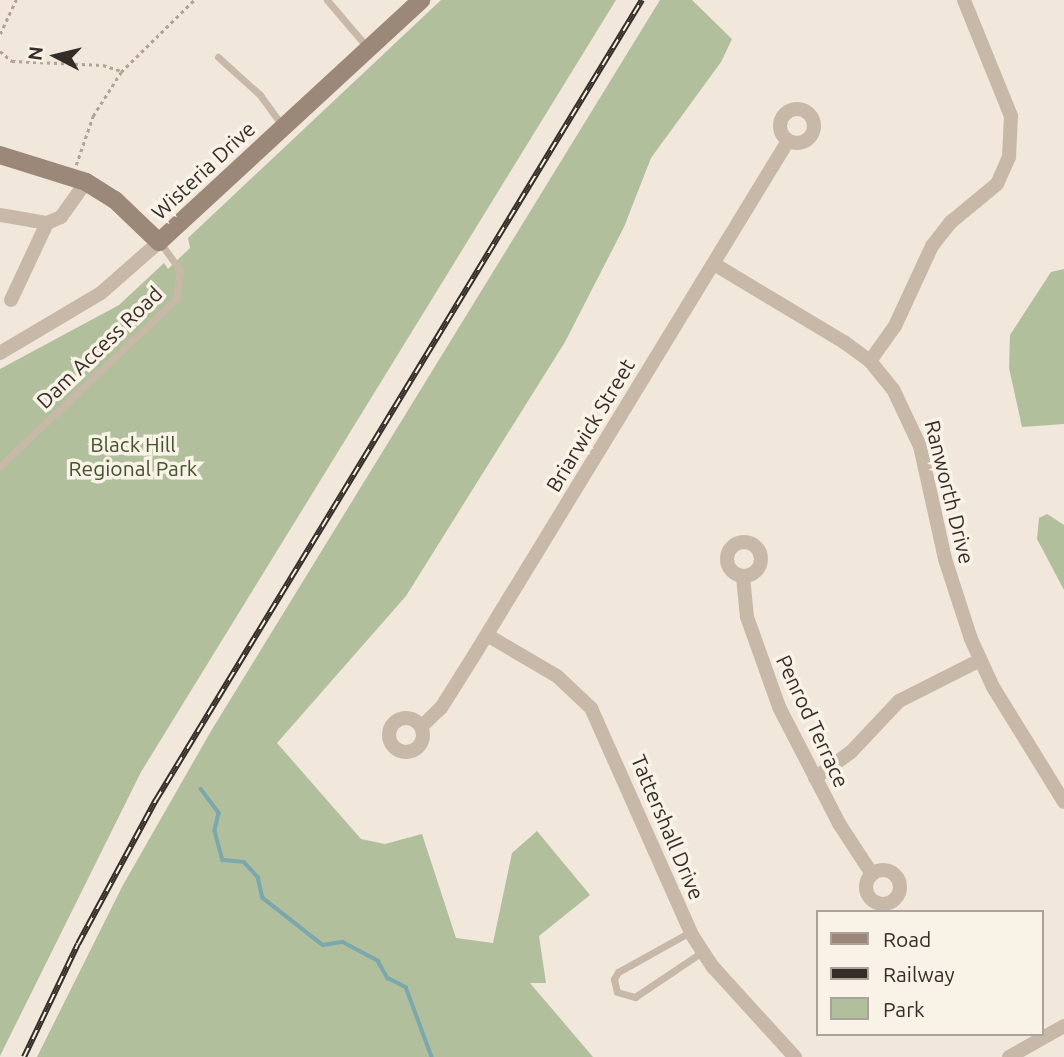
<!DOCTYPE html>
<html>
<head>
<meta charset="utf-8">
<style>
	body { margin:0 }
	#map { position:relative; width:1064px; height:1057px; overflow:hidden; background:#f1e8db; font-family:Ubuntu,sans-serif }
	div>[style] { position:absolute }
	.green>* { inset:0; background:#b1bf9c }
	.stream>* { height:3.5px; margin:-1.75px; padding:0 1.75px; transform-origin:1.75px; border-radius:1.75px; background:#7ba8ad }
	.path>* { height:2.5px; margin-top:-1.25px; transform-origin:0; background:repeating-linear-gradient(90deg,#b4a292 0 3.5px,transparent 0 7px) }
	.lane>* { height:7px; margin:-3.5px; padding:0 3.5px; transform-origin:3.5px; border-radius:3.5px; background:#c8b8a8 }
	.street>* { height:14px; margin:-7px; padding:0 7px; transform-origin:7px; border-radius:7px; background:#c8b8a8 }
	.street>.ring { margin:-7px; padding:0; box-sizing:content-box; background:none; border:14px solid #c8b8a8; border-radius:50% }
	.secondary>* { height:18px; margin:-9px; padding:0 9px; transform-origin:9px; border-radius:9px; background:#9c8879 }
	.rail>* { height:6px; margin-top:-3px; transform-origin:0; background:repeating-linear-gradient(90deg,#f9f2e7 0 10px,#352d28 0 20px); box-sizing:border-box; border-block:2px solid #352d28 }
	span { translate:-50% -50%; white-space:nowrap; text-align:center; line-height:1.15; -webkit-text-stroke:7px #f9f2e7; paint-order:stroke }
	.street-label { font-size:21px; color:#352d28 }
	.park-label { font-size:21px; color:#43532d }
	.legend { position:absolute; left:816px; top:910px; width:228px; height:126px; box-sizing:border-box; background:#f9f2e7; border:2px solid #aba39b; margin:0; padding:9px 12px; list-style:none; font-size:21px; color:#352d28 }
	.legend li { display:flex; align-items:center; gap:14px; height:35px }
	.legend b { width:35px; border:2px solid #aba39b }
	.north { position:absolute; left:21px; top:21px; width:70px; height:70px; -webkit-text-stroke:5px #f9f2e7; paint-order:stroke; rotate:277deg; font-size:19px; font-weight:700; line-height:28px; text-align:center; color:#352d28 }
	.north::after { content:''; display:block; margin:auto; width:24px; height:32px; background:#352d28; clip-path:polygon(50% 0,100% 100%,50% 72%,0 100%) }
</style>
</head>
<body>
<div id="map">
	<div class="green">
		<i style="clip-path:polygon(441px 0,616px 0,141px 772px,0 1056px,0 369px,119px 305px,164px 263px,168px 269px,190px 248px,188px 238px)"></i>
		<i style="clip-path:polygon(660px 0,692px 0,732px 39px,721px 62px,651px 158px,624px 227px,565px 342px,406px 596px,277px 743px,361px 839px,385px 844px,422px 834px,456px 938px,493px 943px,512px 853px,537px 831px,590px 895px,539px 936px,546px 983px,530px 983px,593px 1057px,37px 1057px,123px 885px,211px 731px)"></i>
		<i style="clip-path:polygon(1064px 269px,1064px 424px,1022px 427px,1009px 368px,1010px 335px,1051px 272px)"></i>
		<i style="clip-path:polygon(1047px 514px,1064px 525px,1064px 590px,1037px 539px,1039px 518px)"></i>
	</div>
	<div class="stream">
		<i style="left:201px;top:789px;width:30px;rotate:53deg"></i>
		<i style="left:219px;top:813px;width:18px;rotate:103deg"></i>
		<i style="left:215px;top:831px;width:30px;rotate:75deg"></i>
		<i style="left:223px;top:860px;width:21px;rotate:5deg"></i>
		<i style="left:244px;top:862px;width:21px;rotate:47deg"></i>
		<i style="left:258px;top:877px;width:22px;rotate:77deg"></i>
		<i style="left:263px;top:898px;width:76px;rotate:38.1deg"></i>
		<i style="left:323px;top:945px;width:20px;rotate:-9deg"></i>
		<i style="left:343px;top:942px;width:40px;rotate:28deg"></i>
		<i style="left:378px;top:961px;width:20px;rotate:60deg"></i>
		<i style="left:388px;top:978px;width:20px;rotate:27deg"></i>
		<i style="left:406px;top:987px;width:75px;rotate:69.6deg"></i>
	</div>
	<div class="path">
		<i style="left:0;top:34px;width:38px;rotate:-65deg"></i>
		<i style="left:0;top:51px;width:16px;rotate:40deg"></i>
		<i style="left:12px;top:61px;width:91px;rotate:2.5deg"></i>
		<i style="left:103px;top:65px;width:19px;rotate:18deg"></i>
		<i style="left:76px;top:165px;width:52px;rotate:-70.9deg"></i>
		<i style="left:93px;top:116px;width:52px;rotate:-57.5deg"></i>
		<i style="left:121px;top:72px;width:103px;rotate:-44.6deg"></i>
	</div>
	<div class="lane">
		<i style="left:327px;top:0;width:63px;rotate:49.5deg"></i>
		<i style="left:218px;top:57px;width:57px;rotate:42.1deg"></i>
		<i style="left:260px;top:95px;width:39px;rotate:54deg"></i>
		<i style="left:0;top:466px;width:243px;rotate:-43.5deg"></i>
		<i style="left:176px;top:299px;width:29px;rotate:-82deg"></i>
		<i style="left:180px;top:270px;width:34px;rotate:-126deg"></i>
		<i style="left:690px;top:932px;width:82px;rotate:150.9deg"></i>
		<i style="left:618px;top:972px;width:8px;rotate:120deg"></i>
		<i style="left:614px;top:979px;width:13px;rotate:77deg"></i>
		<i style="left:617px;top:992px;width:19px;rotate:16deg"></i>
		<i style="left:635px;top:997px;width:81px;rotate:-33.9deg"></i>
	</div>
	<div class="street">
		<i class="ring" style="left:780px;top:109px;width:20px;height:20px"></i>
		<i style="left:0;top:215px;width:48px;rotate:9.7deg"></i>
		<i style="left:47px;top:223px;width:15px;rotate:-23deg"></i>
		<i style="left:61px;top:217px;width:43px;rotate:-54.5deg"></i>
		<i style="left:714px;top:264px;width:152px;rotate:31deg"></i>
		<i style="left:844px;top:342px;width:32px;rotate:36deg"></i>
		<i style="left:870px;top:361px;width:36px;rotate:51deg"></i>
		<i style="left:893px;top:389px;width:63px;rotate:64.7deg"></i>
		<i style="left:920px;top:446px;width:116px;rotate:77.5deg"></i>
		<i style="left:945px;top:559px;width:84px;rotate:72deg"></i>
		<i style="left:971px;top:639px;width:53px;rotate:65.4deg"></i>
		<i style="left:993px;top:687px;width:135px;rotate:58.3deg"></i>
		<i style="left:11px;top:300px;width:85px;rotate:-64.9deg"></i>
		<i style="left:0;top:353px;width:117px;rotate:-30.7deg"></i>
		<i style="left:101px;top:293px;width:77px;rotate:-41.3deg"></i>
		<i style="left:870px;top:361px;width:43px;rotate:-54.5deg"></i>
		<i style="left:895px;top:326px;width:88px;rotate:-65.2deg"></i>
		<i style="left:932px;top:246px;width:31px;rotate:-52deg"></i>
		<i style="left:951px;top:222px;width:60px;rotate:-39.6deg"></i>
		<i style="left:997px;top:184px;width:30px;rotate:-66deg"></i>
		<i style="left:1009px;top:157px;width:41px;rotate:-87.2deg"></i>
		<i style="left:1011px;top:116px;width:125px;rotate:-112.1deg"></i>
		<i class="ring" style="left:727px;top:542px;width:20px;height:20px"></i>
		<i style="left:743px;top:577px;width:40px;rotate:84.3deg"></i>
		<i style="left:747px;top:617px;width:96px;rotate:70.4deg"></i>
		<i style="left:779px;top:707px;width:133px;rotate:62.7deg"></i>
		<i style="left:840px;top:825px;width:59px;rotate:56.9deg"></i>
		<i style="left:487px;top:635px;width:81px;rotate:30.4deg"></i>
		<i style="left:557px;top:676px;width:47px;rotate:43.3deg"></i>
		<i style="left:591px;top:708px;width:248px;rotate:66deg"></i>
		<i style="left:692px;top:935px;width:38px;rotate:57deg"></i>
		<i style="left:713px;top:967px;width:122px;rotate:47.7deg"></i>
		<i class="ring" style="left:389px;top:718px;width:20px;height:20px"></i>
		<i style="left:421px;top:727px;width:28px;rotate:-44deg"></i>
		<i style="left:441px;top:708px;width:70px;rotate:-57.9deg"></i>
		<i style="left:478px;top:649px;width:595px;rotate:-58.61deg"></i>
		<i style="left:815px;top:778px;width:44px;rotate:-35.8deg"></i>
		<i style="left:851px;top:752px;width:70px;rotate:-46.7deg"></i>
		<i style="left:899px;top:701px;width:91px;rotate:-26.8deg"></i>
		<i class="ring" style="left:866px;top:870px;width:20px;height:20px"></i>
		<i style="left:1009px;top:1057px;width:63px;rotate:-29.4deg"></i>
	</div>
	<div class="secondary">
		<i style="left:0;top:155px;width:90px;rotate:17.4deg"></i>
		<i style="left:86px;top:182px;width:34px;rotate:32deg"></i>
		<i style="left:115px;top:200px;width:61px;rotate:43.7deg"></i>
		<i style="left:159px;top:242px;width:357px;rotate:-42.7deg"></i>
	</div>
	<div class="rail">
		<i style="left:24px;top:1057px;width:125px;rotate:-64.5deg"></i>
		<i style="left:78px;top:944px;width:164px;rotate:-61.6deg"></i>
		<i style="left:156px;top:800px;width:936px;rotate:-58.72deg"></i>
	</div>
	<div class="street-label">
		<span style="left:203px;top:170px;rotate:-43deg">Wisteria Drive</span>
		<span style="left:99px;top:347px;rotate:-44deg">Dam Access Road</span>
		<span style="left:590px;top:425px;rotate:-59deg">Briarwick Street</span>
		<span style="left:950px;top:492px;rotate:76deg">Ranworth Drive</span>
		<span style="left:813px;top:721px;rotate:65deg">Penrod Terrace</span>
		<span style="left:668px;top:827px;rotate:67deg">Tattershall Drive</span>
	</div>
	<div class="park-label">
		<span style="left:133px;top:456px">Black Hill<br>Regional Park</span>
	</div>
	<ul class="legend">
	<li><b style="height:9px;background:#9c8879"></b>Road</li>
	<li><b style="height:9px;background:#352d28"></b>Railway</li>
	<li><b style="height:19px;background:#b1bf9c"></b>Park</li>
	</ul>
	<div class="north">N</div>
</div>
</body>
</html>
